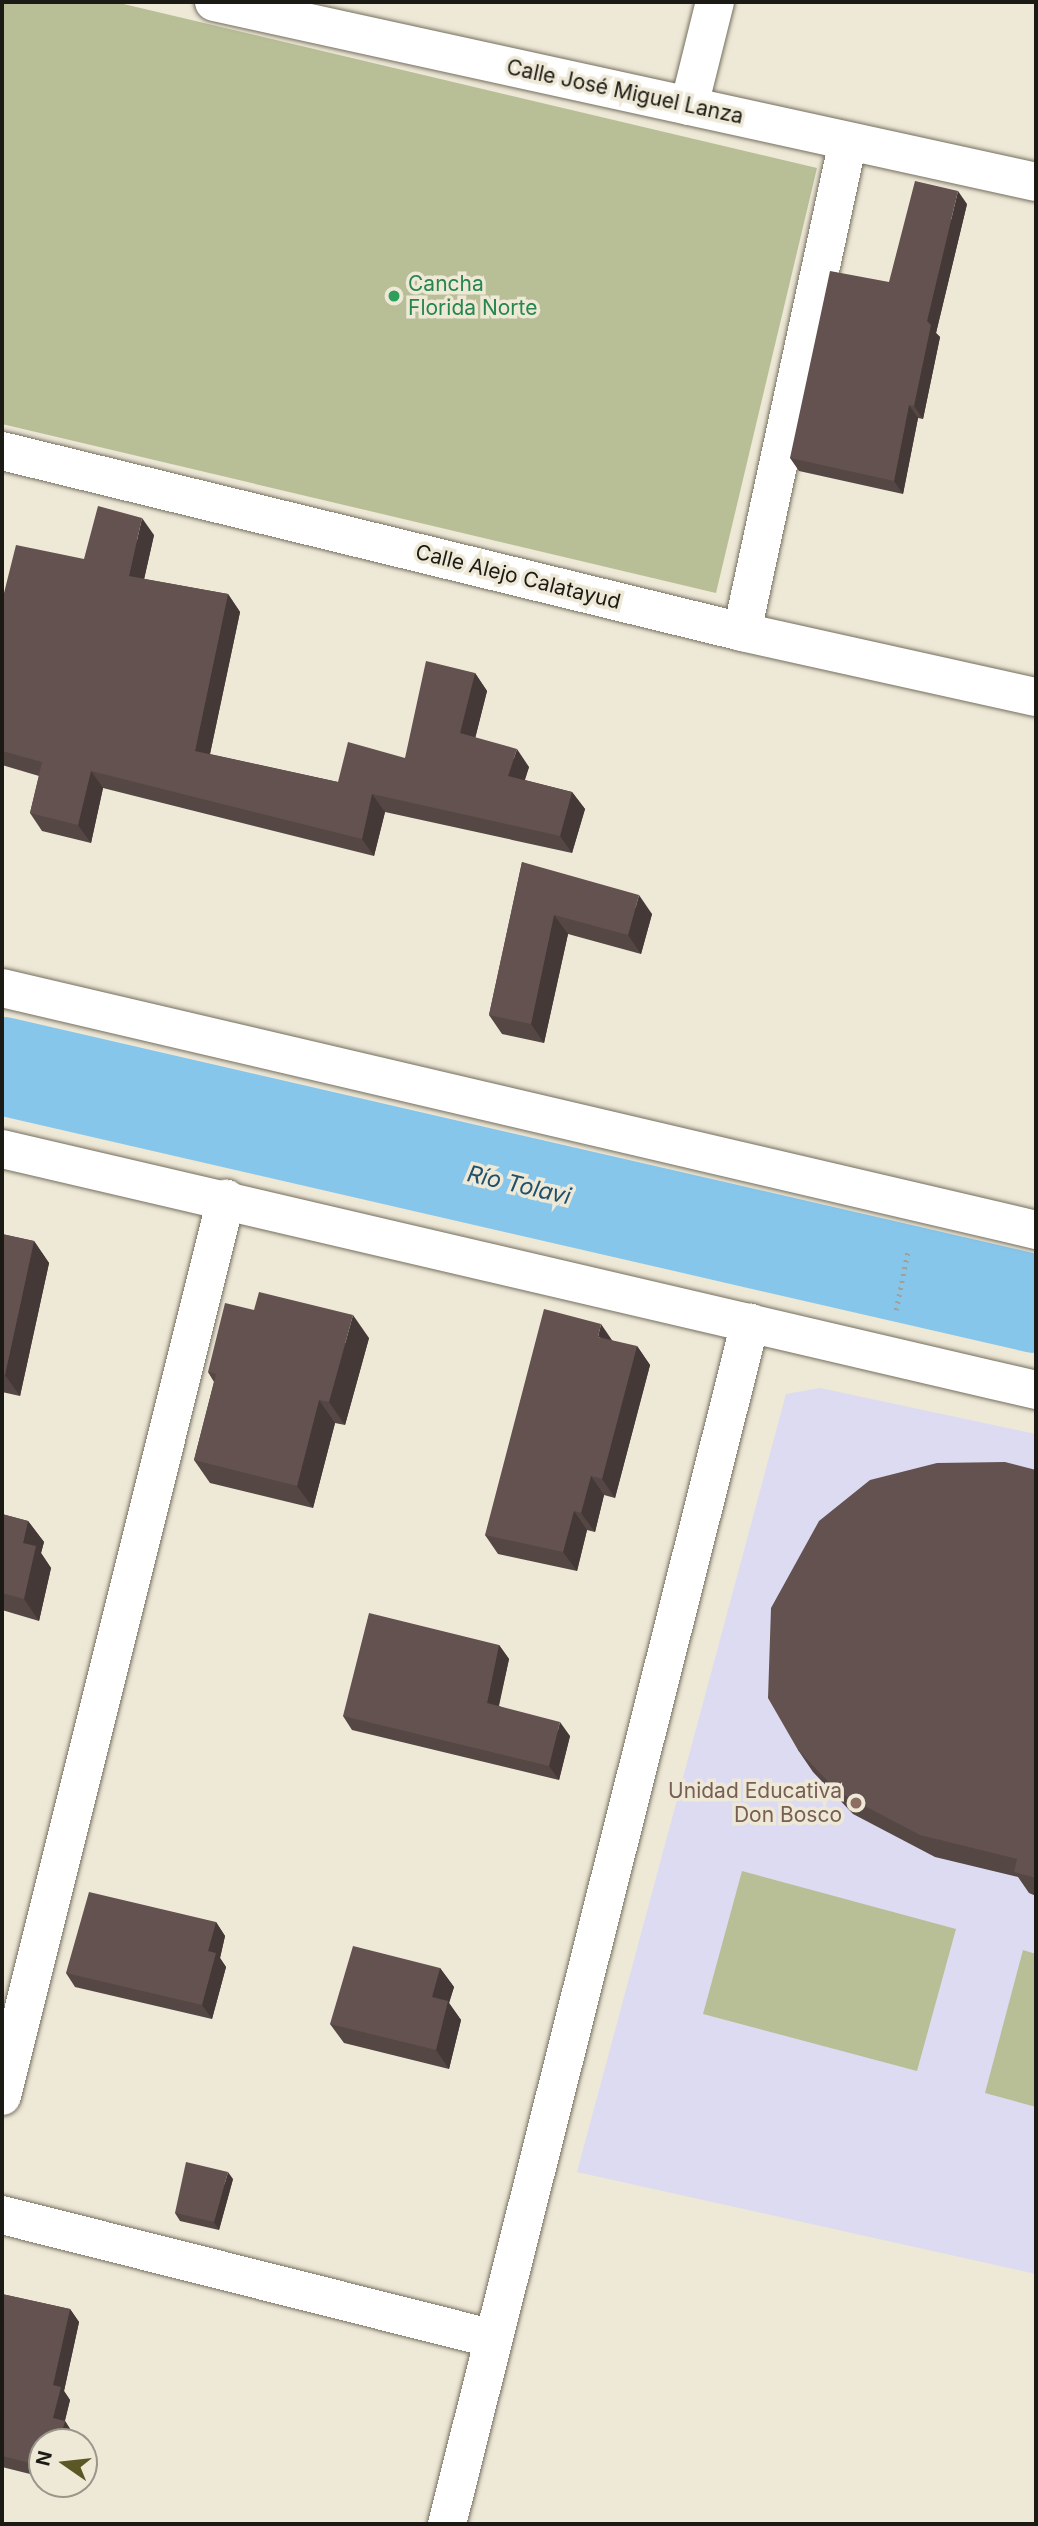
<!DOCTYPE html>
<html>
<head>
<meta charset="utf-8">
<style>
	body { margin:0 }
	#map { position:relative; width:1038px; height:2526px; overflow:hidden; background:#eee8d7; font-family:Inter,sans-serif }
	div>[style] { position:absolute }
	.education>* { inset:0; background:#dddbf1 }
	.green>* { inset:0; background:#b8bf97 }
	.river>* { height:98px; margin:-49px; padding:0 49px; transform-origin:49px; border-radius:49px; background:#87c6eb }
	.path>* { height:4.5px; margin-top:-2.25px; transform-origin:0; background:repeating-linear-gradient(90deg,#a49f92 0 2px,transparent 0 7px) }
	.roads { filter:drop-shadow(0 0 2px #756f60) drop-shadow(0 0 2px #756f60) }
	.street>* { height:38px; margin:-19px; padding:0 19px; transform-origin:19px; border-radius:19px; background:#fff }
	.wall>* { inset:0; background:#554744 }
	.shaded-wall>* { inset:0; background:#453937 }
	.building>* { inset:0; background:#63524f }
	.dots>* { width:19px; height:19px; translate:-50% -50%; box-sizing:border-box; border:4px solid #eee8d7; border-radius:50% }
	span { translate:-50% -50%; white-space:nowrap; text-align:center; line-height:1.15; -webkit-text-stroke:7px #eee8d7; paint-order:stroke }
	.street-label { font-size:21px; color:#1c1a14 }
	.leisure-label { font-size:21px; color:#27864d }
	.left { translate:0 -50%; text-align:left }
	.education-label { font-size:21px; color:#785e54 }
	.right { translate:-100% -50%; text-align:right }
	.water-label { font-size:23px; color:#20506a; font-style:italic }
	.frame { position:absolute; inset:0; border:4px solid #1c1a14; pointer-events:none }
	.north { position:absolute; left:28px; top:2428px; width:70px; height:70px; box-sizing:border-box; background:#eee8d7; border:2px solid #9a9689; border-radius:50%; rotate:284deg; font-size:19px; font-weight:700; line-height:28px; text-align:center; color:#1c1a14 }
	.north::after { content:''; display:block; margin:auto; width:24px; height:32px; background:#5b5825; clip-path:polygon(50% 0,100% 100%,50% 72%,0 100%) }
</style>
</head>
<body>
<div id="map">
	<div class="education">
		<i style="clip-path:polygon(820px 1388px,1036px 1434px,1036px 2274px,577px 2172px,786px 1394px)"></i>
	</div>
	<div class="green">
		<i style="clip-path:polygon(2px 2px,115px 2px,817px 168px,716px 593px,2px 424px)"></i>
		<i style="clip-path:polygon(742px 1871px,956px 1929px,917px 2071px,703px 2014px)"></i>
		<i style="clip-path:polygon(1023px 1950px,1036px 1954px,1036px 2107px,985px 2093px)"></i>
	</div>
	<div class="river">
		<i style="left:2px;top:1066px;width:1061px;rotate:12.96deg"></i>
	</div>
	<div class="path">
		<i style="left:896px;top:1310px;width:61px;rotate:-78.7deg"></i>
	</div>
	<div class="roads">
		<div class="street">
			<i style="left:214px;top:2px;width:841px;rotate:12.35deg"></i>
			<i style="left:689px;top:106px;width:107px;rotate:-76deg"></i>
			<i style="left:2px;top:451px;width:762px;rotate:13.74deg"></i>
			<i style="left:742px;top:632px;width:301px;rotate:12.5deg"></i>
			<i style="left:742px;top:632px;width:502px;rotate:-77.82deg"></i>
			<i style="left:2px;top:988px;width:1062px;rotate:13.17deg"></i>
			<i style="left:2px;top:1149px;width:1062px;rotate:13.12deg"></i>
			<i style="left:2px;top:2096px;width:925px;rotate:-75.98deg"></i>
			<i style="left:2px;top:2215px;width:507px;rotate:14.15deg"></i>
			<i style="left:447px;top:2524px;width:1239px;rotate:-75.84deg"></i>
		</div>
	</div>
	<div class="wall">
		<i style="clip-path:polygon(967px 204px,936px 333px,940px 337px,923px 419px,918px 418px,903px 494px,799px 471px,790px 458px,889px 282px)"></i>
		<i style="clip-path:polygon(154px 535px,144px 579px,228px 594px,240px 612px,210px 754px,338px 782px,405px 758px,475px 673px,487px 691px,475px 738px,529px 767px,525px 780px,572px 792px,585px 809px,572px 853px,385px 812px,374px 856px,103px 788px,91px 843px,42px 831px,30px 813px,39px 776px,2px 765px,2px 601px,84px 559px)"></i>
		<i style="clip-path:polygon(522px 862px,652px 914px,641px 954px,568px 934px,544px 1043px,502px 1034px,489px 1015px)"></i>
		<i style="clip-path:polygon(2px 1234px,34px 1241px,49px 1263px,20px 1396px,2px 1392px)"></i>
		<i style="clip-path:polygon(369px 1338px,345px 1425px,335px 1423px,313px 1508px,210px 1483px,194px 1460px,214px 1382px,208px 1372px)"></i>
		<i style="clip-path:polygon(637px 1346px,650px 1365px,615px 1498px,604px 1495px,595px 1532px,587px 1530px,577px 1571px,498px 1554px,485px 1535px)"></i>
		<i style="clip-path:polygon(1036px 1470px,1036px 1896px,1029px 1893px,1018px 1877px,935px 1857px,853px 1814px,813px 1772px,798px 1750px)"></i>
		<i style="clip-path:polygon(2px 1514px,28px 1521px,44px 1542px,41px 1553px,51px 1568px,39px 1621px,2px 1610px)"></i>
		<i style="clip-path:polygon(499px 1645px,509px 1659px,499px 1706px,570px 1736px,559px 1780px,352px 1730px,343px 1716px)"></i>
		<i style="clip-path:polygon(216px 1922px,225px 1936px,220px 1958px,226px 1967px,212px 2019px,75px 1987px,66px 1973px)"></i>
		<i style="clip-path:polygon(440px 1968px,454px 1987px,449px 2003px,461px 2020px,449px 2069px,344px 2043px,330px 2024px)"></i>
		<i style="clip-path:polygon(233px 2179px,219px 2230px,180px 2221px,175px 2213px)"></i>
		<i style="clip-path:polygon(2px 2294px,70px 2309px,79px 2322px,64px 2391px,70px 2400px,65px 2421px,74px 2435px,42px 2442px,42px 2477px,2px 2467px)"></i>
	</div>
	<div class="shaded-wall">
		<i style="clip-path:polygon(958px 191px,967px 204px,936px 333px,940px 337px,923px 419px,914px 406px,927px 321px)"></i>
		<i style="clip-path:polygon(909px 405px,918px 418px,903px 494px,894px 481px)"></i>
		<i style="clip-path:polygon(142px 518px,154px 535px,141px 593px,129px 576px)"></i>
		<i style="clip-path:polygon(228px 594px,240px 612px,207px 768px,195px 751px)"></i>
		<i style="clip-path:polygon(475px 673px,487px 691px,472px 751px,460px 733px)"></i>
		<i style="clip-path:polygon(517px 749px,529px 767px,520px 793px,508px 776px)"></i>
		<i style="clip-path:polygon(91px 771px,103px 788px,91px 843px,78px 825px)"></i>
		<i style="clip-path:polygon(572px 792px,585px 809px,572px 853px,560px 836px)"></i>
		<i style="clip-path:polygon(372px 794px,385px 812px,374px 856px,362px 839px)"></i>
		<i style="clip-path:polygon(639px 895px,652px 914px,641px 954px,628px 935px)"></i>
		<i style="clip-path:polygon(554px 915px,568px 934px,544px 1043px,531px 1024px)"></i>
		<i style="clip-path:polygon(34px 1241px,49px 1263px,20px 1396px,5px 1375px)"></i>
		<i style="clip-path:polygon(353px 1315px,369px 1338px,345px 1425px,329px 1402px)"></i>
		<i style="clip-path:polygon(601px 1324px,614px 1343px,598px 1337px)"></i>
		<i style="clip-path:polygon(637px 1346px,650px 1365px,615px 1498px,602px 1479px)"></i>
		<i style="clip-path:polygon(319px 1400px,335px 1423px,313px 1508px,297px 1486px)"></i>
		<i style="clip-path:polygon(591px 1476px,604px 1495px,595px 1532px,581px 1513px)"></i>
		<i style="clip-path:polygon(574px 1511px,587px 1530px,577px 1571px,563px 1552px)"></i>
		<i style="clip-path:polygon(28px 1521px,44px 1542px,41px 1553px,51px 1568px,39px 1621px,24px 1599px,23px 1543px)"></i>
		<i style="clip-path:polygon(499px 1645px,509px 1659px,496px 1717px,487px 1703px)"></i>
		<i style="clip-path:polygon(560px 1722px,570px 1736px,559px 1780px,549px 1766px)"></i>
		<i style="clip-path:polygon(216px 1922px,225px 1936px,220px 1958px,226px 1967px,212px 2019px,202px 2005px,208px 1951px)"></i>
		<i style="clip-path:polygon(440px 1968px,454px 1987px,449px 2003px,461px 2020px,449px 2069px,436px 2050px,432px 1997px)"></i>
		<i style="clip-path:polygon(228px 2172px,233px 2179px,219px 2230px,214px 2222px)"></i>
		<i style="clip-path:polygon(70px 2309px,79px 2322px,64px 2391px,70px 2400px,62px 2431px,53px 2418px,53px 2385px)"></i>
		<i style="clip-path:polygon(65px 2421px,74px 2435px,72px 2442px,59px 2442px)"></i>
	</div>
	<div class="building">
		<i style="clip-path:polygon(915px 181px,958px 191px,927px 321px,931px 325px,914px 406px,909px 405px,894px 481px,790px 458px,830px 271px,889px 282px)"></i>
		<i style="clip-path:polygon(98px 506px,142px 518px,129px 576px,228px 594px,195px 751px,338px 782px,348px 742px,405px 758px,426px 661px,475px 673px,460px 733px,517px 749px,508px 776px,572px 792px,560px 836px,372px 794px,362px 839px,91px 771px,78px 825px,30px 813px,42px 762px,2px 751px,2px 601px,16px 545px,84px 559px)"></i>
		<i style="clip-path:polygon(522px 862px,639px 895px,628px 935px,554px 915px,531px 1024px,489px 1015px)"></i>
		<i style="clip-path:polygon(2px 1234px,34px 1241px,5px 1375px,2px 1374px)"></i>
		<i style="clip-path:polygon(259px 1292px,353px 1315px,329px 1402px,319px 1400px,297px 1486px,194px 1460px,216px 1374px,208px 1372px,225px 1303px,254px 1310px)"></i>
		<i style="clip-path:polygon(544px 1309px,601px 1324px,598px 1337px,637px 1346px,602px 1479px,591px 1476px,581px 1513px,574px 1511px,563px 1552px,485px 1535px)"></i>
		<i style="clip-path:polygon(1005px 1462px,1036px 1470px,1036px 1878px,1014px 1872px,1017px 1859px,920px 1835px,838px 1792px,798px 1750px,768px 1698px,771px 1608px,819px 1521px,870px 1480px,937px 1463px)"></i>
		<i style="clip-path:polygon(2px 1514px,28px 1521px,23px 1543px,36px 1546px,24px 1599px,2px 1593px)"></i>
		<i style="clip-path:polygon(369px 1613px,499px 1645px,487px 1703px,560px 1722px,549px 1766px,343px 1716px)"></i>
		<i style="clip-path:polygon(89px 1892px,216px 1922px,208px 1951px,216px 1953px,202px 2005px,66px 1973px)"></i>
		<i style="clip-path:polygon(353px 1946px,440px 1968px,432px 1997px,448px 2001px,436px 2050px,330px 2024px)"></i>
		<i style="clip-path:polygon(186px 2162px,228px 2172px,214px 2222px,175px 2213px)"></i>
		<i style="clip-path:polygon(2px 2294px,70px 2309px,53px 2385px,61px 2387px,53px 2418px,65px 2421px,59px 2442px,42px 2442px,42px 2466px,2px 2456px)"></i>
	</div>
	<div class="dots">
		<i style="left:394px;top:296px;background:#2e9e5b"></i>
		<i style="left:856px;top:1803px;background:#8d6e63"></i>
	</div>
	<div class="street-label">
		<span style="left:625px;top:92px;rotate:12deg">Calle José Miguel Lanza</span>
		<span style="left:518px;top:577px;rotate:14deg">Calle Alejo Calatayud</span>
	</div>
	<div class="leisure-label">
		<span class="left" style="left:408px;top:296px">Cancha<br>Florida Norte</span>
	</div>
	<div class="education-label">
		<span class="right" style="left:842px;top:1803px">Unidad Educativa<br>Don Bosco</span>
	</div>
	<div class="water-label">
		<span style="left:519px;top:1185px;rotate:13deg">Río Tolavi</span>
	</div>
	<div class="frame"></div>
	<div class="north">N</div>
</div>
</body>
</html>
